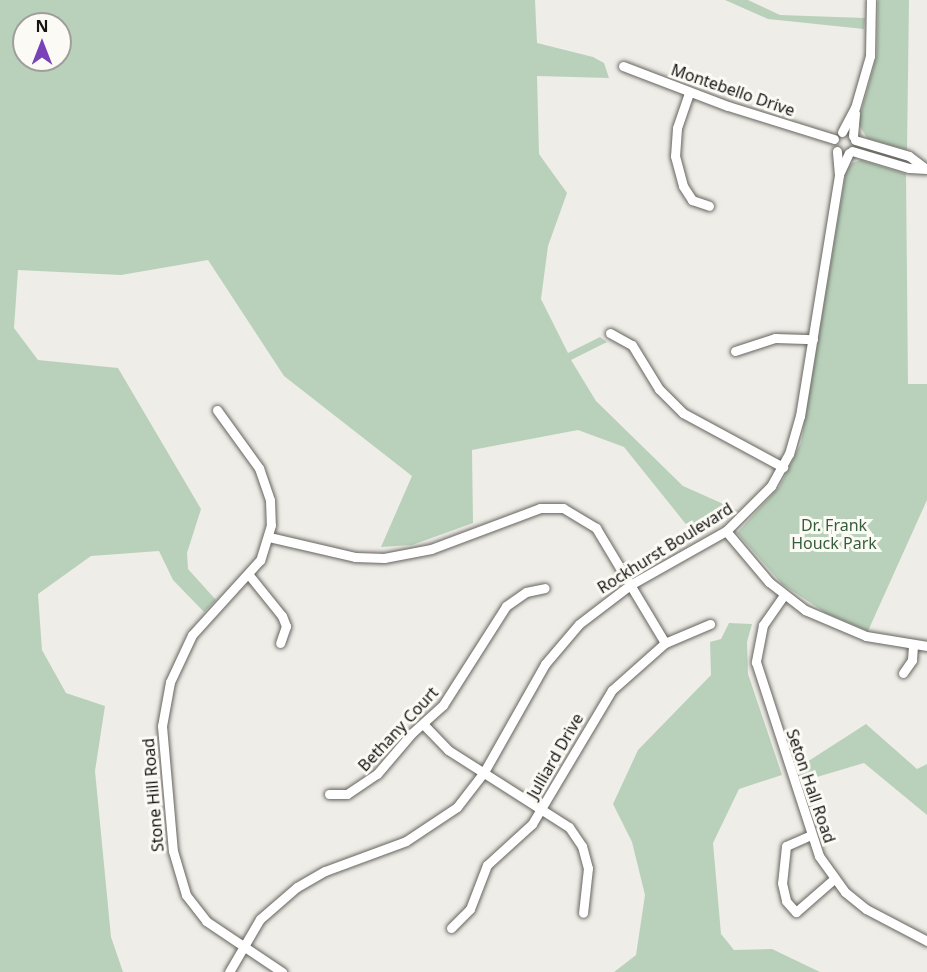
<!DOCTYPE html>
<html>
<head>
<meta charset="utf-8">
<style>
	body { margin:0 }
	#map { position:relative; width:927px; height:972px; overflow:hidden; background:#efede7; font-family:"Noto Sans",sans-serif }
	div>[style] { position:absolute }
	.green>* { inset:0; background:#b9d1bb }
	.roads { filter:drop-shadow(0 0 2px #65645f) drop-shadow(0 0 2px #65645f) }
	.minor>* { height:9px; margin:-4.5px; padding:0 4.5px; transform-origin:4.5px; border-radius:4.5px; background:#fff }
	span { translate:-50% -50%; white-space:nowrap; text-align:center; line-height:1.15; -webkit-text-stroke:6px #fcfaf4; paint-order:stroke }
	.street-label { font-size:16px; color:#151513 }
	.park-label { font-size:16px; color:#365e3c }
	.north { position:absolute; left:12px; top:12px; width:60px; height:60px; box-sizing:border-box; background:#fcfaf4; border:2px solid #a09e9a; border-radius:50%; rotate:0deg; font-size:16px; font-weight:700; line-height:24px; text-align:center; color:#151513 }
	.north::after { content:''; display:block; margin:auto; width:21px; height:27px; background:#7a42b8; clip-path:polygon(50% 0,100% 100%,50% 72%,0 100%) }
</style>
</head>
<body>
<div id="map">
	<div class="green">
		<i style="clip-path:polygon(evenodd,0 0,535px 0,537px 43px,593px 57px,604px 63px,609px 78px,537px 76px,539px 154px,567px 193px,548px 246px,541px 299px,568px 353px,600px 337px,607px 342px,571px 360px,596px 401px,683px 486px,737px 510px,697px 538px,624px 447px,578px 430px,472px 450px,473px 523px,412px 545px,381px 547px,412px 476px,284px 376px,208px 260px,121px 275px,18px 270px,14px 328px,38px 360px,118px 368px,201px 509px,187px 553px,188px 569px,216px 600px,204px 612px,173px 580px,159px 551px,91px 556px,38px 594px,42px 650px,66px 693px,105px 706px,95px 771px,111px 937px,123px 972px,0 972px,0 0,24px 24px,60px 24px,60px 60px,24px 60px,24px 24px)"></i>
		<i style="clip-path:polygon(725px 0,748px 0,780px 15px,865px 18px,864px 29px,768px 19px)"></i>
		<i style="clip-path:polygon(878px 0,909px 0,907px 150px,867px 138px,858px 123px,877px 55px)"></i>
		<i style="clip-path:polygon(861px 160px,906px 174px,908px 384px,927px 384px,927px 500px,868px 631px,826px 613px,782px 584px,737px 533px,780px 486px,801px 443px,846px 172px,852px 163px)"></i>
		<i style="clip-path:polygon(729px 623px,752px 624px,747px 642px,748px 674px,782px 775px,739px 789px,713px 843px,721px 934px,734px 950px,772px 949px,820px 972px,614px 972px,636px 955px,645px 895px,632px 842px,613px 804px,638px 750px,711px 675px,710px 642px,721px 639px)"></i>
		<i style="clip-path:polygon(866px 724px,917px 769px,927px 764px,927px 815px,864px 763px,800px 782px,796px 769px)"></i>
	</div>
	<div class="roads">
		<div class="minor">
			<i style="left:623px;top:66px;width:112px;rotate:20.9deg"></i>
			<i style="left:728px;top:106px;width:111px;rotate:17.3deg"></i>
			<i style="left:689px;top:93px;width:37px;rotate:109deg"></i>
			<i style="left:677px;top:128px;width:28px;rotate:94deg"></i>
			<i style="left:675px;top:156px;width:31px;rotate:75deg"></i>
			<i style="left:683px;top:186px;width:17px;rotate:57deg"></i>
			<i style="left:692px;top:200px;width:18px;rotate:19deg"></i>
			<i style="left:842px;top:132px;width:27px;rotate:-62deg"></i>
			<i style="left:855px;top:108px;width:54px;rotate:-73.9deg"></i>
			<i style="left:870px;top:56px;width:56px;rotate:-89deg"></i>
			<i style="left:853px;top:136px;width:23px;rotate:-85deg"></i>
			<i style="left:855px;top:140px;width:56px;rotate:16.5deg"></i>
			<i style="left:909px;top:156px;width:20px;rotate:37deg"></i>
			<i style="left:852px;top:151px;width:59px;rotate:16.6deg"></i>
			<i style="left:909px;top:168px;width:18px;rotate:3deg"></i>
			<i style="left:840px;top:172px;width:21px;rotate:-65deg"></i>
			<i style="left:610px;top:333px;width:25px;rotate:29deg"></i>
			<i style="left:632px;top:345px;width:52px;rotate:58.5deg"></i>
			<i style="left:659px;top:389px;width:34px;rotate:45deg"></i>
			<i style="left:683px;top:413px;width:114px;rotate:28.4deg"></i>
			<i style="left:735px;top:351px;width:42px;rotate:-18deg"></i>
			<i style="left:775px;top:338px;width:38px;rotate:2deg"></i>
			<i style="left:217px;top:410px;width:72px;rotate:54.1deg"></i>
			<i style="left:259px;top:468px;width:34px;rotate:71deg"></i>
			<i style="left:270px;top:500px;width:25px;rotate:88deg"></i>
			<i style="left:271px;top:525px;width:37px;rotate:107deg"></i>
			<i style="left:260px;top:560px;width:101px;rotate:132.2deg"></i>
			<i style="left:192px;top:635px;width:52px;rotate:115.1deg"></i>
			<i style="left:170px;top:682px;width:45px;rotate:100.3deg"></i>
			<i style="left:162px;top:726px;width:125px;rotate:85deg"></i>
			<i style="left:173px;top:851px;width:46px;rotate:73.5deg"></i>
			<i style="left:186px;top:895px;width:33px;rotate:52deg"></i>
			<i style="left:206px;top:921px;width:92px;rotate:33.9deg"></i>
			<i style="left:726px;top:531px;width:67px;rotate:49.9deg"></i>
			<i style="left:769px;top:582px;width:46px;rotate:37.9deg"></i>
			<i style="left:805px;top:610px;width:66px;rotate:23.1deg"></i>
			<i style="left:866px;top:636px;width:62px;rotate:9.3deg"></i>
			<i style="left:269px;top:537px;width:88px;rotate:13.1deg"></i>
			<i style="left:355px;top:557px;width:29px;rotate:2deg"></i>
			<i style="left:384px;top:558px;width:48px;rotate:-10.8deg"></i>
			<i style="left:431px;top:549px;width:116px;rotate:-20.6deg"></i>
			<i style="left:540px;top:508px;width:23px"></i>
			<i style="left:563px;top:508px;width:39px;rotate:31deg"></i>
			<i style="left:596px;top:528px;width:134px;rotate:59deg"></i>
			<i style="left:249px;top:575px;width:53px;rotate:51.2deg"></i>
			<i style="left:282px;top:616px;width:11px;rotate:68deg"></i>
			<i style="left:286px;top:626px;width:18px;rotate:109deg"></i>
			<i style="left:784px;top:595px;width:37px;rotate:125deg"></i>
			<i style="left:763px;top:625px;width:38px;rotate:101deg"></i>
			<i style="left:756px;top:662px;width:204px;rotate:72deg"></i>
			<i style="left:819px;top:856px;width:44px;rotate:54.2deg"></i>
			<i style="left:845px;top:892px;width:27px;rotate:39deg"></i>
			<i style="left:866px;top:909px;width:69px;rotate:27.7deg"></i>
			<i style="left:903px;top:673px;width:16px;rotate:-55deg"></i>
			<i style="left:912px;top:660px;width:16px;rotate:-86deg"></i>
			<i style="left:424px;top:725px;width:35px;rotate:46deg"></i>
			<i style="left:448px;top:750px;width:143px;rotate:32.5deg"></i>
			<i style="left:569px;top:827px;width:23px;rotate:56deg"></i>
			<i style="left:582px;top:846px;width:23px;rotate:75deg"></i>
			<i style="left:588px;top:868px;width:45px;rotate:96.3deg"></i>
			<i style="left:329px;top:794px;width:18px"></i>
			<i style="left:347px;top:794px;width:36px;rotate:-34deg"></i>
			<i style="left:377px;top:774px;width:54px;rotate:-49.5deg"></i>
			<i style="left:412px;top:733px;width:42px;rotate:-42.1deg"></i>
			<i style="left:443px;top:705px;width:117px;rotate:-57.5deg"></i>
			<i style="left:506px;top:606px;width:24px;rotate:-35deg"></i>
			<i style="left:526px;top:592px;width:19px;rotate:-12deg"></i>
			<i style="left:811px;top:835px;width:27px;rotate:156deg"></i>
			<i style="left:786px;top:846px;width:37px;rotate:96deg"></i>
			<i style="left:782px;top:883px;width:18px;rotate:77deg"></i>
			<i style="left:786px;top:901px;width:15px;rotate:48deg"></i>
			<i style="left:796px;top:912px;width:50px;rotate:-41deg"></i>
			<i style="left:451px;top:928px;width:27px;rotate:-45deg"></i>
			<i style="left:470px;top:909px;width:47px;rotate:-68.9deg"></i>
			<i style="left:487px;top:865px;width:61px;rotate:-42.3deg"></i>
			<i style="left:532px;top:824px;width:156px;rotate:-59.2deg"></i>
			<i style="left:612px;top:690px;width:71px;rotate:-41.6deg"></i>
			<i style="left:665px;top:643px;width:49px;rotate:-22.9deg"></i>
			<i style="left:229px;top:972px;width:61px;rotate:-59.7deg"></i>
			<i style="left:260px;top:919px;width:49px;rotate:-40.9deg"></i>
			<i style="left:297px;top:887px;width:32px;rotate:-30deg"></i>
			<i style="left:325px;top:871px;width:86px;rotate:-20.3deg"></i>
			<i style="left:406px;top:841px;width:61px;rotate:-33.7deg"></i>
			<i style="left:457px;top:807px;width:44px;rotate:-52.4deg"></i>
			<i style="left:484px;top:772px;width:124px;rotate:-60.5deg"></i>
			<i style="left:545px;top:664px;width:52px;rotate:-49.6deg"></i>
			<i style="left:579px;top:624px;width:64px;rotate:-37.4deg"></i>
			<i style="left:630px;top:585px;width:110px;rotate:-29.4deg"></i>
			<i style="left:726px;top:531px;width:64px;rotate:-45deg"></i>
			<i style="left:771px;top:486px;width:37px;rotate:-61deg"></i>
			<i style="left:789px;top:454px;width:40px;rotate:-74deg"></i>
			<i style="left:800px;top:416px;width:244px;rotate:-80.8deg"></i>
			<i style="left:839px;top:175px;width:24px;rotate:-95deg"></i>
		</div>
	</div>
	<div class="street-label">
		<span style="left:733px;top:90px;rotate:19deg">Montebello Drive</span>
		<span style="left:665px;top:548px;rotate:-32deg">Rockhurst Boulevard</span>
		<span style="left:398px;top:729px;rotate:-47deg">Bethany Court</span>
		<span style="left:555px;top:756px;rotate:-60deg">Julliard Drive</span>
		<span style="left:811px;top:786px;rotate:71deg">Seton Hall Road</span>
		<span style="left:153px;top:795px;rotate:-95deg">Stone Hill Road</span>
	</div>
	<div class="park-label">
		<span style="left:834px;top:534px">Dr. Frank<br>Houck Park</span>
	</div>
	<div class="north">N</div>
</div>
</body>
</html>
